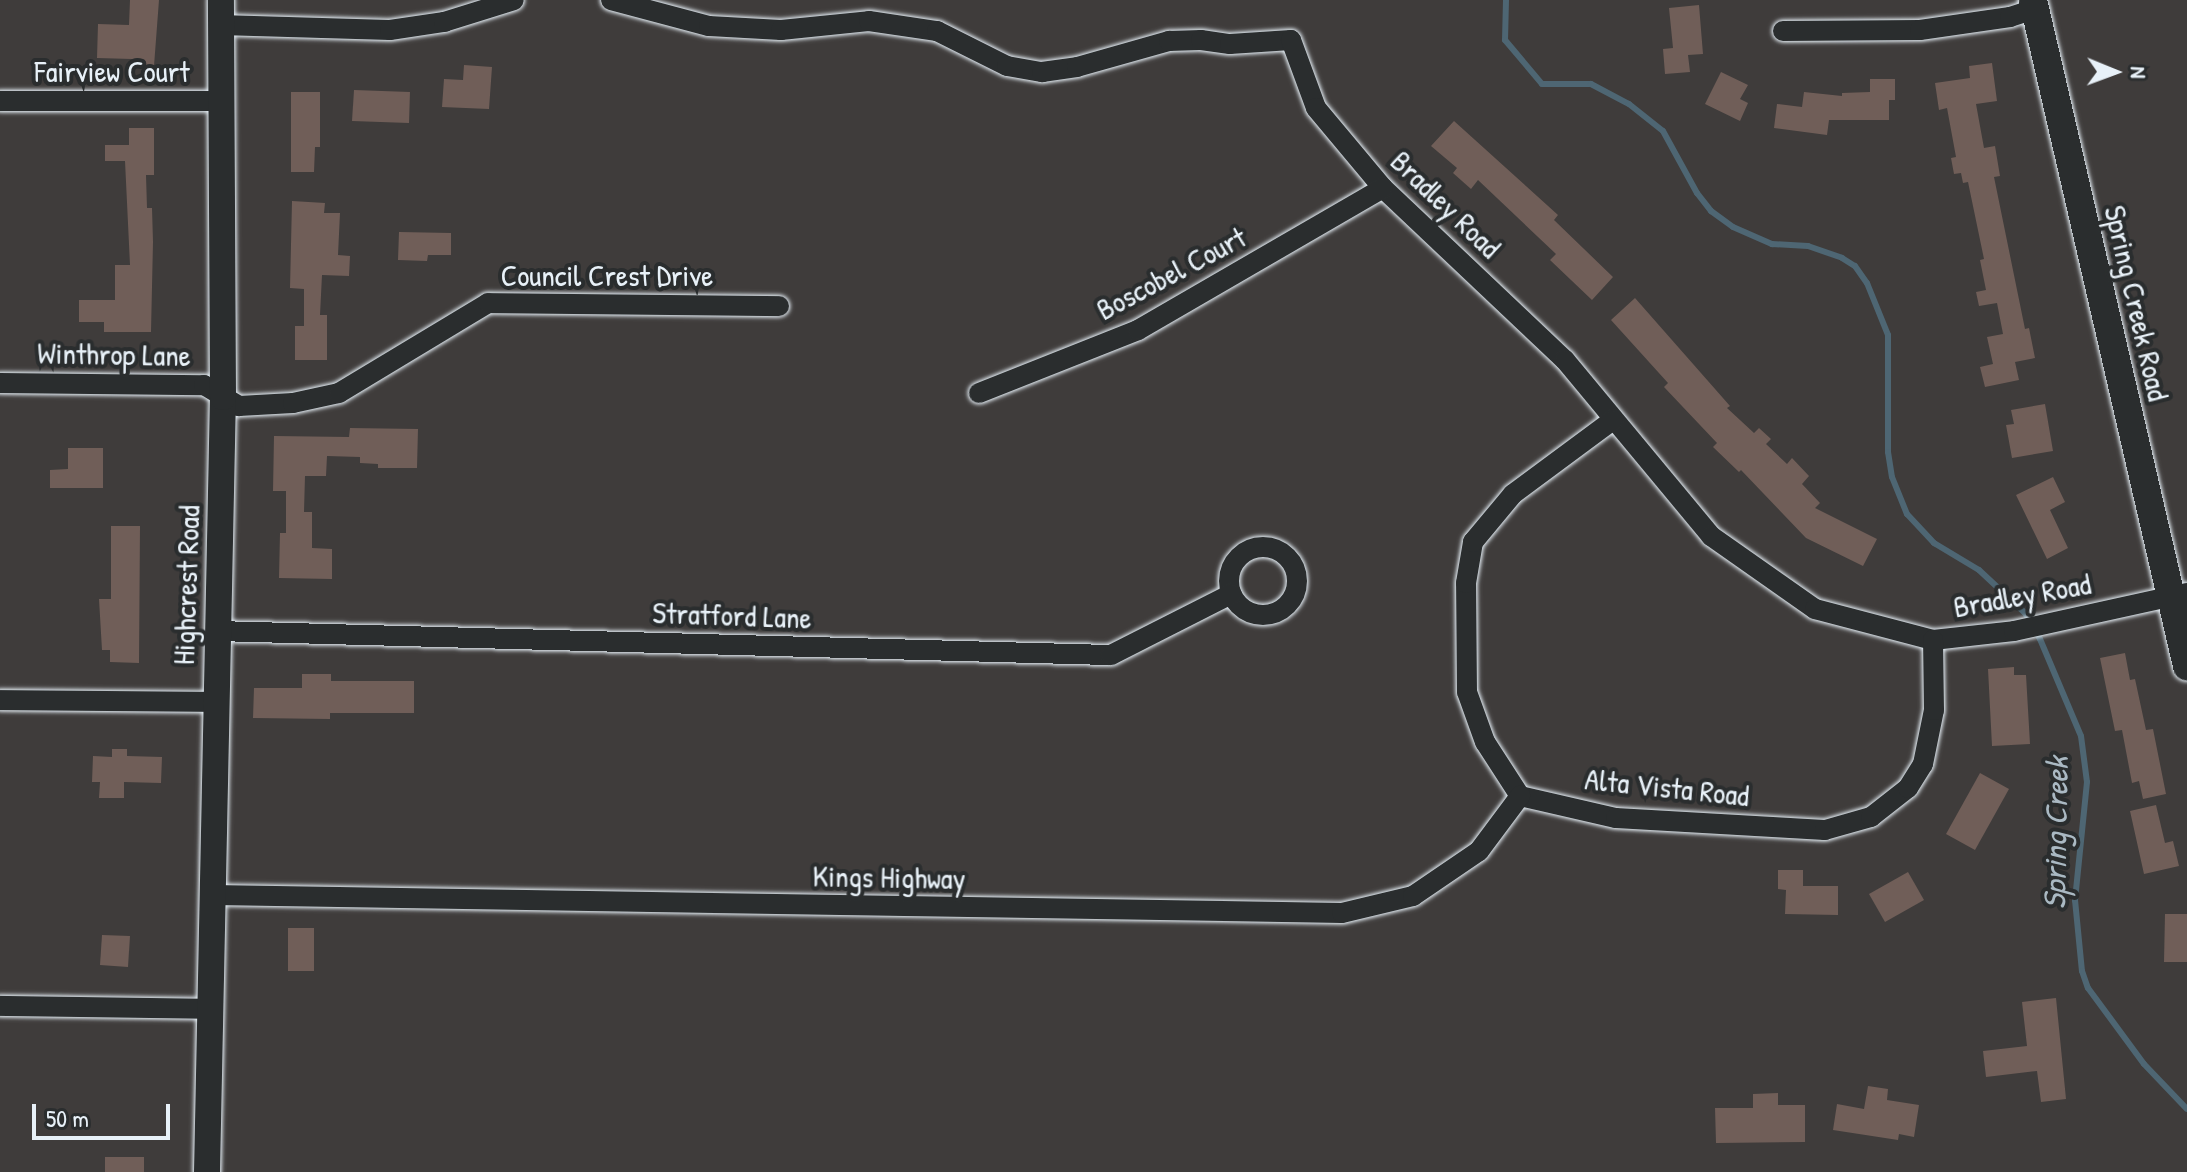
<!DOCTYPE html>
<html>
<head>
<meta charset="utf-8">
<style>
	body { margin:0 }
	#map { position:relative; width:2187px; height:1172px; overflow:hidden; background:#3f3c3b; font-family:"Patrick Hand",sans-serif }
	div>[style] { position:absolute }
	.stream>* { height:6px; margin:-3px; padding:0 3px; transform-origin:3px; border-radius:3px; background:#4e6673 }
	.building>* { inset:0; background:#705e58 }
	.roads { filter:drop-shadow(0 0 2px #e8f1f8) drop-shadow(0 0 2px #e8f1f8) }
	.minor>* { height:20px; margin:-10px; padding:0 10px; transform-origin:10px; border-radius:10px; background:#2a2d2e }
	.minor>.ring { margin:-10px; padding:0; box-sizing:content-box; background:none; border:20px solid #2a2d2e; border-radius:50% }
	.tertiary>* { height:26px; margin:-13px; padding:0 13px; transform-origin:13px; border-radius:13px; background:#2a2d2e }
	.secondary>* { height:28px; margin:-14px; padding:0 14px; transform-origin:14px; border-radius:14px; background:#2a2d2e }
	span { translate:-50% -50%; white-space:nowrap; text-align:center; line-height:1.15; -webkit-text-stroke:8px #2a2d2e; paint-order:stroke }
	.street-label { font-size:30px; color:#e8f1f8 }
	.water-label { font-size:32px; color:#aab9c3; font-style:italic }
	.north { position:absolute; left:2075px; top:32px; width:80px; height:80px; -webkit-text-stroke:6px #2a2d2e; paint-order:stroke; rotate:91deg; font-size:22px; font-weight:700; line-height:32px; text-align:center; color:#e8f1f8 }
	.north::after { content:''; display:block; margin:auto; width:28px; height:36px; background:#e8f1f8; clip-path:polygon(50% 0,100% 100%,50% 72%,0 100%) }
	.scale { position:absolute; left:32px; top:1104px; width:138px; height:36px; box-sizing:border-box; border:4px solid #e8f1f8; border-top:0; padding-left:10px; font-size:24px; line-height:28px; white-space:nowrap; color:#e8f1f8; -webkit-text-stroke:6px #2a2d2e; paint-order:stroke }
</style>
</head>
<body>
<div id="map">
	<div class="stream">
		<i style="left:1506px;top:0;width:40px;rotate:91.4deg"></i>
		<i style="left:1505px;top:40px;width:57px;rotate:49.9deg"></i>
		<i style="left:1542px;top:84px;width:49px"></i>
		<i style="left:1591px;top:84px;width:43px;rotate:27.8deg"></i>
		<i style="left:1629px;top:104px;width:43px;rotate:38.5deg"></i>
		<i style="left:1663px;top:131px;width:71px;rotate:61.3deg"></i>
		<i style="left:1697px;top:193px;width:23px;rotate:52deg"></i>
		<i style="left:1711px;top:211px;width:27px;rotate:36deg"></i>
		<i style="left:1733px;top:227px;width:43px;rotate:23.6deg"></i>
		<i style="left:1772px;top:244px;width:36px;rotate:3deg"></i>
		<i style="left:1808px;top:246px;width:36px;rotate:19deg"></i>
		<i style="left:1842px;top:258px;width:15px;rotate:32deg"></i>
		<i style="left:1855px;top:266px;width:21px;rotate:55deg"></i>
		<i style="left:1867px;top:283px;width:56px;rotate:68deg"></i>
		<i style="left:1888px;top:335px;width:117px;rotate:90deg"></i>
		<i style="left:1888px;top:452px;width:25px;rotate:81deg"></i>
		<i style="left:1892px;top:477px;width:40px;rotate:68deg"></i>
		<i style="left:1907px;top:514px;width:40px;rotate:47deg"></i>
		<i style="left:1934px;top:543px;width:52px;rotate:31deg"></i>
		<i style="left:1979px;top:570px;width:63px;rotate:43.1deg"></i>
		<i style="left:2025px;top:613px;width:30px;rotate:60deg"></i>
		<i style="left:2040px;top:639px;width:105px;rotate:67.1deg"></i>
		<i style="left:2081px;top:736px;width:46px;rotate:82.6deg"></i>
		<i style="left:2087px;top:782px;width:119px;rotate:95.8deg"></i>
		<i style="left:2075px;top:900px;width:71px;rotate:84.4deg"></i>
		<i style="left:2082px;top:971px;width:18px;rotate:71deg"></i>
		<i style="left:2088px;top:988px;width:94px;rotate:53.6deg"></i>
		<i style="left:2144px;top:1064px;width:62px;rotate:46.3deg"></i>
	</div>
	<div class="building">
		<i style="clip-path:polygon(130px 0,159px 0,154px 66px,132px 65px,132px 59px,97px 58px,98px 24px,129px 25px)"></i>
		<i style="clip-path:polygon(1699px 5px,1703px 54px,1688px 55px,1690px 72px,1665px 74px,1663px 49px,1673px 48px,1669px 8px)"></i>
		<i style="clip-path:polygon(1992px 63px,1997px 101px,1976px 104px,1984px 148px,1995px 146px,2000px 176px,1994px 177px,2025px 329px,2029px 328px,2035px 358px,2015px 362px,2019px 380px,1985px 387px,1980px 367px,1993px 364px,1987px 337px,2003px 334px,1997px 303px,1979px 306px,1976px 292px,1986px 290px,1980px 260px,1984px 259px,1968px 182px,1963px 183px,1961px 173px,1954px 174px,1951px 158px,1956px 157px,1947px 108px,1939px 110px,1935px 83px,1970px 78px,1969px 66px)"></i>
		<i style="clip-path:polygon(464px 65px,492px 67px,489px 109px,442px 107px,444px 79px,463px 80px)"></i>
		<i style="clip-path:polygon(1721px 72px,1748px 85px,1740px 99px,1748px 103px,1740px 121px,1705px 104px)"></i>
		<i style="clip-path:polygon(1870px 79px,1895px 79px,1895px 100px,1889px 100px,1889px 120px,1829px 120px,1827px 135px,1774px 128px,1777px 104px,1802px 107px,1804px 92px,1842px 96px,1842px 93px,1870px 92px)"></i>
		<i style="clip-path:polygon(354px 90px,410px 92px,409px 123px,352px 121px)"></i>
		<i style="clip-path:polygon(291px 92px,320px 92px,320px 147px,315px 147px,314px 172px,291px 172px)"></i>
		<i style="clip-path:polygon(1454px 121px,1558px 215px,1554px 220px,1613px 277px,1592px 300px,1550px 260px,1556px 254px,1478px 180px,1471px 189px,1453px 173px,1457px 168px,1431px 146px)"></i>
		<i style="clip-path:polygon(129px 128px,154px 128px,154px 175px,146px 175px,147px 208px,152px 208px,153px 242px,151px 332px,104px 332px,104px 322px,79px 322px,79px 300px,115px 300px,115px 265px,130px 265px,125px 161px,105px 161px,105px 145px,129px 145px)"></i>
		<i style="clip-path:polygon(292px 201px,325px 203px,324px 213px,340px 213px,338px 255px,350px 256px,349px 276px,322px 275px,320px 315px,327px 315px,327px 360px,295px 360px,295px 326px,304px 326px,304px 289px,290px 288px)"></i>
		<i style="clip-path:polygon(399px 232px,451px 233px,451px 255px,428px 255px,427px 261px,398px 260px)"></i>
		<i style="clip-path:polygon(1635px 298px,1730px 406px,1727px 408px,1754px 433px,1759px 428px,1771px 439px,1766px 444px,1787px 464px,1792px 458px,1809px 476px,1802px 484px,1820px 503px,1815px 508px,1877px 539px,1863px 566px,1806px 538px,1741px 470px,1739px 472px,1713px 447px,1717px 443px,1664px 387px,1668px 383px,1611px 320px)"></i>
		<i style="clip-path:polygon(2045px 404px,2053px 451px,2012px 458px,2006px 425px,2014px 424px,2011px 410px)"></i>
		<i style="clip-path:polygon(350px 428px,418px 429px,417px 468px,378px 468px,378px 464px,360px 463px,360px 457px,327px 456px,326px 476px,305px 476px,304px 512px,312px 512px,312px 548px,332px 549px,332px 579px,279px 578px,280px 533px,286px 533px,286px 491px,273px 491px,274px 436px,349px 437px)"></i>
		<i style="clip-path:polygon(68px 448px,103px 448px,103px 488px,50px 488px,50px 470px,68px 469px)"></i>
		<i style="clip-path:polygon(2053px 477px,2065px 502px,2050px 510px,2068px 548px,2047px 559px,2016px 495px)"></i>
		<i style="clip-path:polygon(111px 526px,140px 526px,139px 663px,110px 662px,110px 650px,102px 650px,99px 599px,111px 599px)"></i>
		<i style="clip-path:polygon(2125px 653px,2130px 680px,2135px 679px,2146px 730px,2153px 729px,2166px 794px,2143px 799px,2139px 781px,2132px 783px,2122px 730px,2115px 731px,2100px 658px)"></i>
		<i style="clip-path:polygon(2014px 667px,2014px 675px,2026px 675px,2030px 744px,1992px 746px,1988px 669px)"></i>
		<i style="clip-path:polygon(302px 674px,331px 674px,331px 681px,414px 681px,414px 713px,330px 713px,330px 719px,253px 718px,254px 688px,302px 688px)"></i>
		<i style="clip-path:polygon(112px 749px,127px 749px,127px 756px,162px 757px,161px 783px,124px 782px,124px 798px,99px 798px,100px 782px,92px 782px,93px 756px,112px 757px)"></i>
		<i style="clip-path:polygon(1980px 773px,2009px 789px,1975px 850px,1946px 834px)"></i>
		<i style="clip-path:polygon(2156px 805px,2165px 843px,2173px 841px,2179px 866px,2144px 874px,2130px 811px)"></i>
		<i style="clip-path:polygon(1778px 870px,1803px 870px,1803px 886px,1838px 886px,1838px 915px,1785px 914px,1786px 890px,1778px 889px)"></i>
		<i style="clip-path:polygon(1908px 872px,1924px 900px,1885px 922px,1869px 894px)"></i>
		<i style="clip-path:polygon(2165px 914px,2187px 914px,2187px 962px,2164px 962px)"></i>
		<i style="clip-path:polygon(288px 928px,314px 928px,314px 971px,288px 971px)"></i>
		<i style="clip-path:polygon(102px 935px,130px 936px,128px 967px,100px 965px)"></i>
		<i style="clip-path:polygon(2056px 998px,2066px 1099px,2041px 1102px,2037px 1071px,1986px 1077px,1983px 1051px,2027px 1046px,2022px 1002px)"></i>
		<i style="clip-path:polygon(1868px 1086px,1888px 1089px,1887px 1100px,1919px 1105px,1914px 1137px,1899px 1134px,1898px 1140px,1833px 1130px,1837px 1104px,1864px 1109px)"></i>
		<i style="clip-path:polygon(1778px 1093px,1778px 1105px,1805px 1105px,1805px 1142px,1716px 1143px,1715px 1108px,1753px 1108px,1753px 1094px)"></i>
		<i style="clip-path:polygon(105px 1157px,144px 1157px,144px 1172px,105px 1172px)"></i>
	</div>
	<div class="roads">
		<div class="minor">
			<i style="left:611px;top:0;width:101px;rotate:14.9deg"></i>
			<i style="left:709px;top:26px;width:72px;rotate:3.2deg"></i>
			<i style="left:781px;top:30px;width:88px;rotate:-5.8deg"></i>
			<i style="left:869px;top:21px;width:69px;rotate:8.4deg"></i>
			<i style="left:937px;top:31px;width:78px;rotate:26.6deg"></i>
			<i style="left:1007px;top:66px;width:36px;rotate:10deg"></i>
			<i style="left:1042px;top:72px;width:35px;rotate:-8deg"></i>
			<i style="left:1077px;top:67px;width:96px;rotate:-15.8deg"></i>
			<i style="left:1169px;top:41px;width:32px;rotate:-2deg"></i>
			<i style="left:1201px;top:40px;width:29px;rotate:8deg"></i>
			<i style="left:1230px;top:44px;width:61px;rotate:-3.8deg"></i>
			<i style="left:1291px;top:40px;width:72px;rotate:69.8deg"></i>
			<i style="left:1316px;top:108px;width:104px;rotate:50.1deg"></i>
			<i style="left:1383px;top:188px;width:250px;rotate:43.4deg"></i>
			<i style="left:1565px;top:360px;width:229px;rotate:50.3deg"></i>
			<i style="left:1711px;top:536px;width:127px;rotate:35.1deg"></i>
			<i style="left:1815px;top:609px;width:122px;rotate:14.7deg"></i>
			<i style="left:1933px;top:640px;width:81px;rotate:-6.3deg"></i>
			<i style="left:2014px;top:631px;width:177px;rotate:-12.4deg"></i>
			<i style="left:220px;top:25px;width:170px;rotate:1.7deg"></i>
			<i style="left:390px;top:30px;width:55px;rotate:-8.4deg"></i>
			<i style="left:444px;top:22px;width:73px;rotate:-17.4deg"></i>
			<i style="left:1783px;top:31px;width:137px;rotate:-0.4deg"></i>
			<i style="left:1920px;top:30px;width:91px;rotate:-8.2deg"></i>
			<i style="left:2010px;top:17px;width:26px;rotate:-18deg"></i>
			<i style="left:0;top:101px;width:224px"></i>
			<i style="left:0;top:383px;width:204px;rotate:0.6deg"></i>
			<i style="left:204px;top:385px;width:41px;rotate:31deg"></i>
			<i style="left:239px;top:406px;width:54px;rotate:-3.2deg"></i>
			<i style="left:293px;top:403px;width:47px;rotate:-12.3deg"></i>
			<i style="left:339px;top:393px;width:174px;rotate:-31.1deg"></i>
			<i style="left:488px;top:303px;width:291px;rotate:0.6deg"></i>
			<i style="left:979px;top:393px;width:171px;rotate:-21.6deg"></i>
			<i style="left:1138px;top:330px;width:283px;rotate:-30.1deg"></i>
			<i class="ring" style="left:1229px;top:547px;width:48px;height:48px"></i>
			<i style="left:216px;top:631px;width:895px;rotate:1.54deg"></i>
			<i style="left:1111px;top:655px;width:135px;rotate:-26.9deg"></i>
			<i style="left:0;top:700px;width:214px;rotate:0.5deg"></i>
			<i style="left:1520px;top:796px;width:98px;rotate:12.9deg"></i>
			<i style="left:1616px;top:818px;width:209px;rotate:3.3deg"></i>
			<i style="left:1825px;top:830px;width:48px;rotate:-15.8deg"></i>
			<i style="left:1871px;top:817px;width:47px;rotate:-38.1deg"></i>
			<i style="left:1908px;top:788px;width:28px;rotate:-58deg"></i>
			<i style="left:1923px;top:764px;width:55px;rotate:-78.5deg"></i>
			<i style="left:1934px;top:710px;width:70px;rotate:-90.8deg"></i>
			<i style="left:1520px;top:796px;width:64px;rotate:-122.9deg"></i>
			<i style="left:1485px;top:742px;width:53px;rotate:-109.8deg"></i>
			<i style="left:1467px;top:692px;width:109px;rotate:-90.5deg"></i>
			<i style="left:1466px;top:583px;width:42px;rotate:-80.3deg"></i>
			<i style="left:1473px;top:542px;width:62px;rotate:-50.2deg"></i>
			<i style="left:1513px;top:494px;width:124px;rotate:-36.5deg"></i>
			<i style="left:213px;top:895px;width:1129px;rotate:0.91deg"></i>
			<i style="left:1342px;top:913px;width:73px;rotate:-13.5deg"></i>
			<i style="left:1413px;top:896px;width:80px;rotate:-34.3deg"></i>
			<i style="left:1479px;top:851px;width:69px;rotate:-53.3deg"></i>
			<i style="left:0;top:1006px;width:212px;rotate:0.8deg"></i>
		</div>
		<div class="tertiary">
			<i style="left:207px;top:1172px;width:775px;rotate:-88.82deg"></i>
			<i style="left:223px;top:397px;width:397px;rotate:-90.3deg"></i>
		</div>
		<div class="secondary">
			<i style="left:2033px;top:0;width:684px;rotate:76.98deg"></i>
		</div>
	</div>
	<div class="street-label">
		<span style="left:112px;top:71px">Fairview Court</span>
		<span style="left:1446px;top:204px;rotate:44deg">Bradley Road</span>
		<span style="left:1171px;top:273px;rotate:-28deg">Boscobel Court</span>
		<span style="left:607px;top:275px">Council Crest Drive</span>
		<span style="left:2137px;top:303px;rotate:77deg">Spring Creek Road</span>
		<span style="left:114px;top:354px;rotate:1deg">Winthrop Lane</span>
		<span style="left:186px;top:585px;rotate:-88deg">Highcrest Road</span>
		<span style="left:2022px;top:595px;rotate:-10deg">Bradley Road</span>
		<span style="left:732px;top:615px;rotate:2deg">Stratford Lane</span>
		<span style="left:1667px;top:787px;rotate:6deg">Alta Vista Road</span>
		<span style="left:889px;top:877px;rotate:1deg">Kings Highway</span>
	</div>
	<div class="water-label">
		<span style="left:2056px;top:833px;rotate:-89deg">Spring Creek</span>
	</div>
	<div class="north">N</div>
	<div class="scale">50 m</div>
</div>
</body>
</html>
